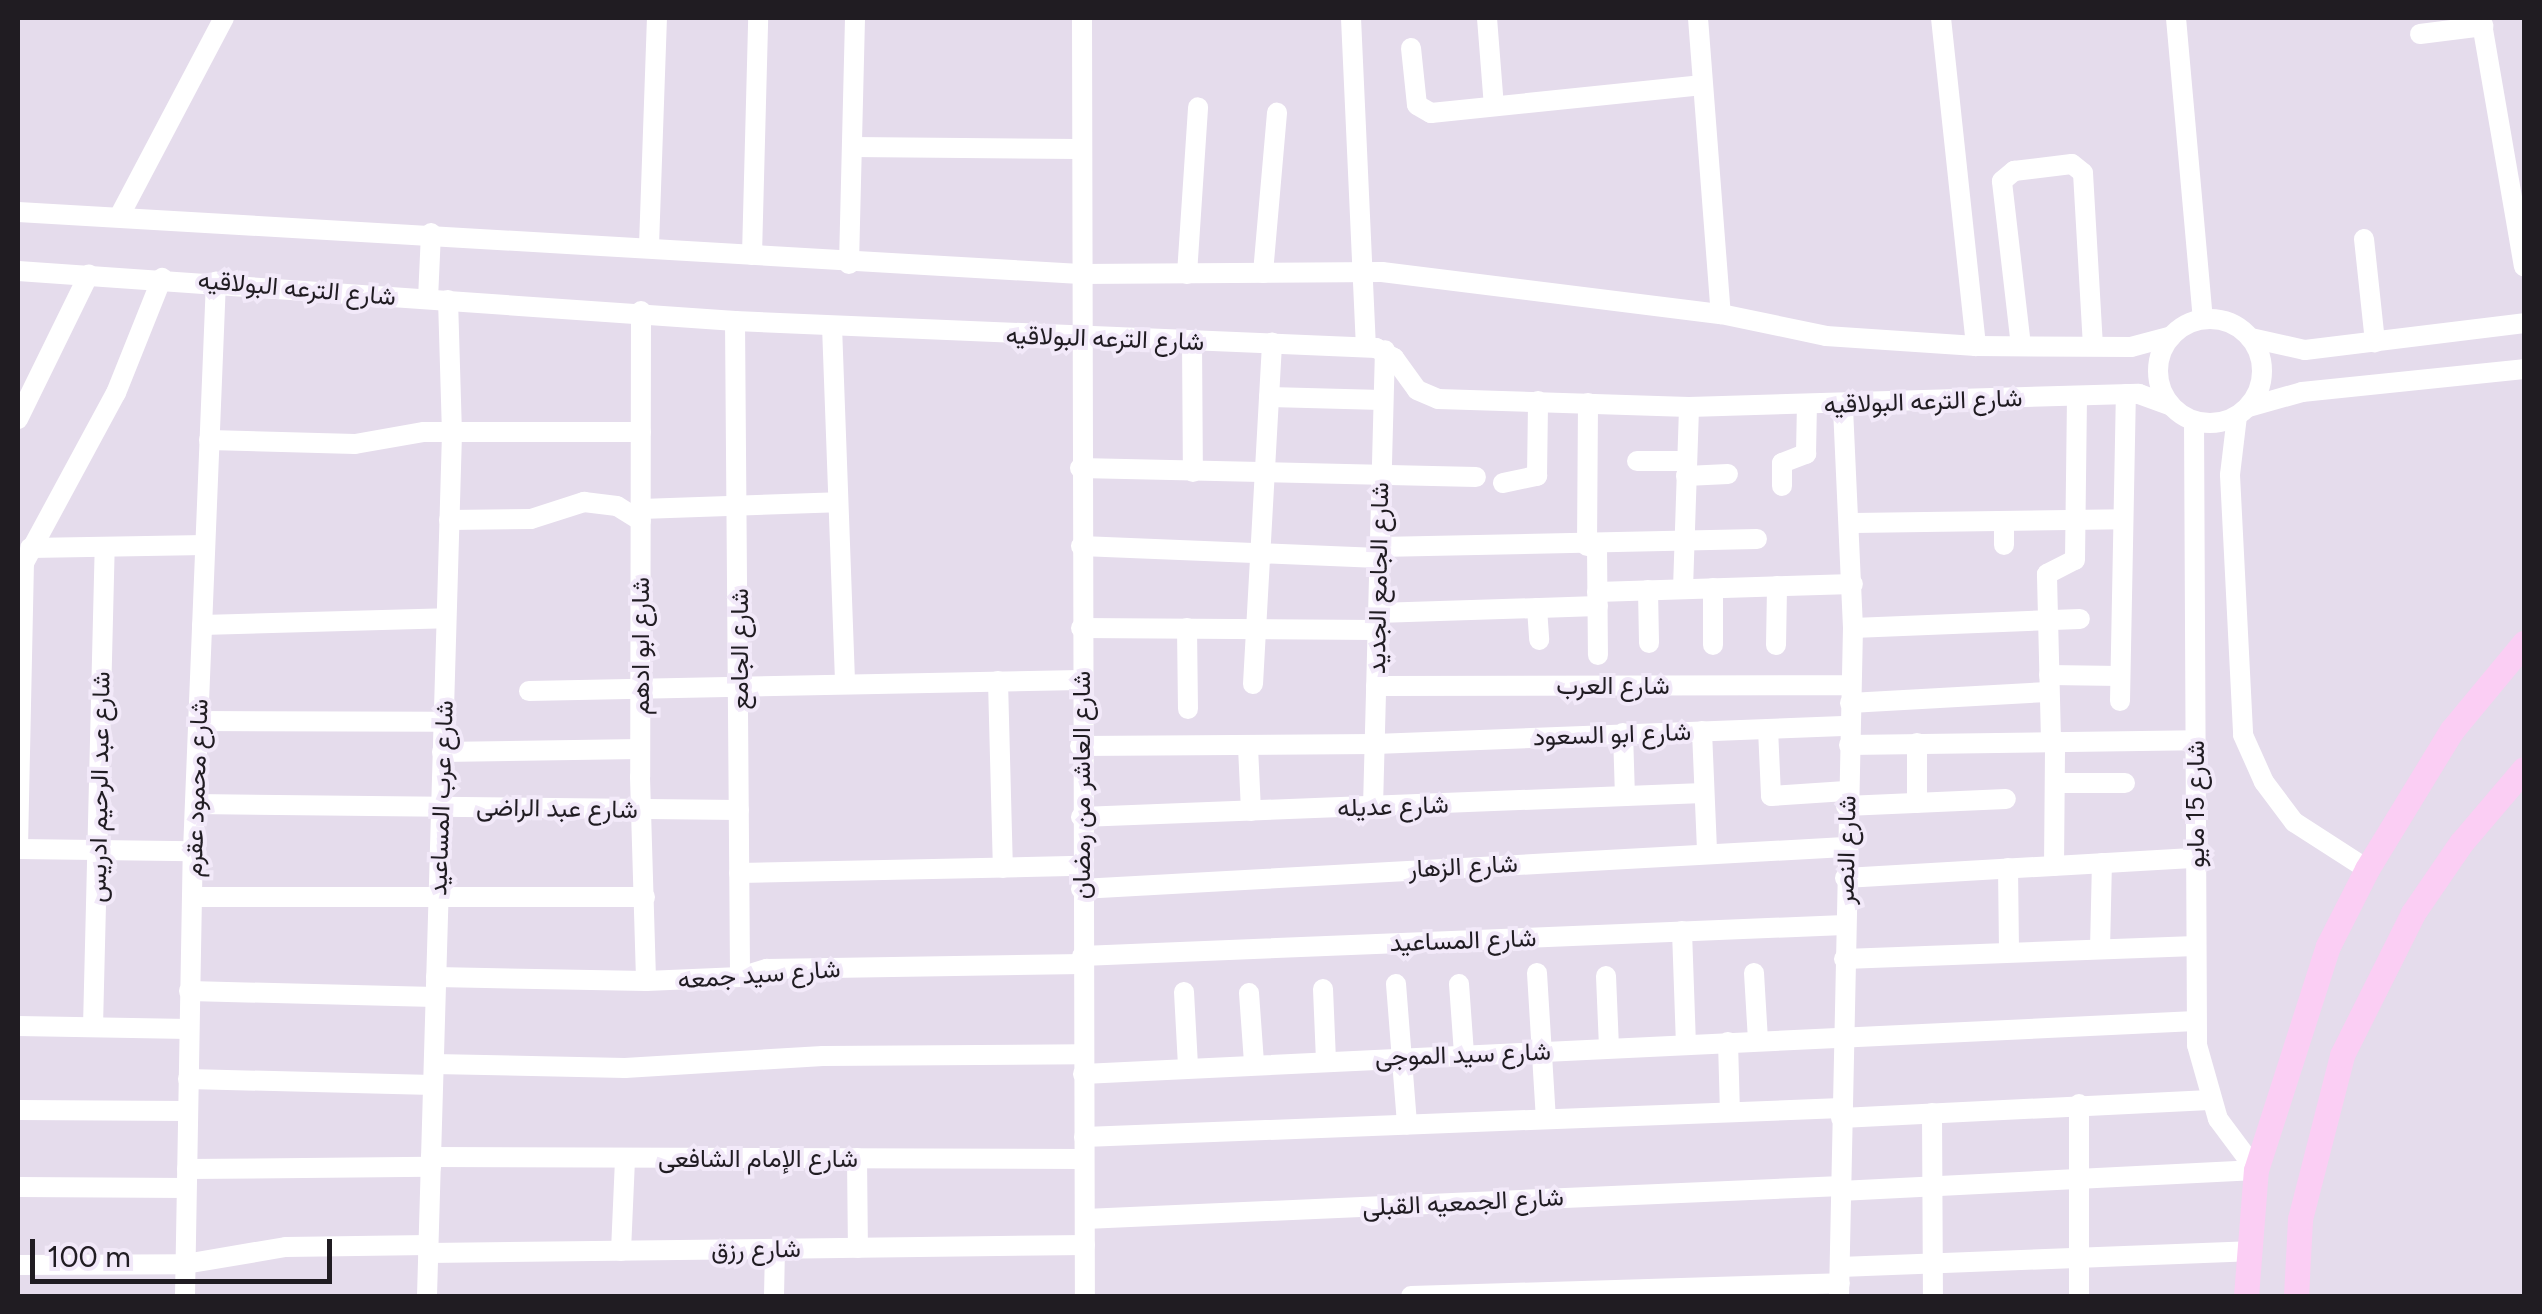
<!DOCTYPE html>
<html>
<head>
<meta charset="utf-8">
<style>
	body { margin:0 }
	#map { position:relative; width:2542px; height:1314px; overflow:hidden; background:#e5dcec; font-family:Figtree,Vazirmatn,sans-serif }
	div>[style] { position:absolute }
	.minor>* { height:20px; margin:-10px; padding:0 10px; transform-origin:10px; border-radius:10px; background:#fff }
	.minor>.ring { margin:-10px; padding:0; box-sizing:content-box; background:none; border:20px solid #fff; border-radius:50% }
	.major>* { height:25px; margin:-12.5px; padding:0 12.5px; transform-origin:12.5px; border-radius:12.5px; background:#fbcef4 }
	span { translate:-50% -50%; white-space:nowrap; text-align:center; line-height:1.15; -webkit-text-stroke:8px #f2e9f9; paint-order:stroke }
	.street-label { font-size:25px; color:#201c22 }
	.frame { position:absolute; inset:0; border:20px solid #201c22; pointer-events:none }
	.scale { position:absolute; left:30px; top:1239px; width:302px; height:45px; box-sizing:border-box; border:5px solid #201c22; border-top:0; padding-left:12px; font-size:30px; line-height:35px; white-space:nowrap; color:#201c22; -webkit-text-stroke:8px #f2e9f9; paint-order:stroke }
</style>
</head>
<body>
<div id="map">
	<div class="minor">
		<i style="left:1082px;top:18px;width:1278px;rotate:89.87deg"></i>
		<i style="left:1351px;top:18px;width:329px;rotate:87.4deg"></i>
		<i style="left:1487px;top:18px;width:88px;rotate:85.5deg"></i>
		<i style="left:1698px;top:18px;width:297px;rotate:85.6deg"></i>
		<i style="left:1941px;top:18px;width:330px;rotate:83.9deg"></i>
		<i style="left:2176px;top:18px;width:302px;rotate:84.9deg"></i>
		<i style="left:2481px;top:18px;width:252px;rotate:80.2deg"></i>
		<i style="left:2420px;top:34px;width:64px;rotate:-7.2deg"></i>
		<i style="left:1411px;top:48px;width:57px;rotate:84deg"></i>
		<i style="left:1417px;top:105px;width:16px;rotate:30deg"></i>
		<i style="left:1431px;top:113px;width:273px;rotate:-5.9deg"></i>
		<i style="left:853px;top:147px;width:225px;rotate:0.5deg"></i>
		<i style="left:18px;top:212px;width:1064px;rotate:3.34deg"></i>
		<i style="left:1080px;top:274px;width:302px;rotate:-0.4deg"></i>
		<i style="left:1382px;top:272px;width:342px;rotate:7.1deg"></i>
		<i style="left:1721px;top:314px;width:107px;rotate:11.8deg"></i>
		<i style="left:1826px;top:336px;width:150px;rotate:3.8deg"></i>
		<i style="left:1976px;top:346px;width:155px;rotate:0.4deg"></i>
		<i style="left:2131px;top:347px;width:42px;rotate:-15deg"></i>
		<i style="left:120px;top:215px;width:223px;rotate:-62.2deg"></i>
		<i style="left:2364px;top:239px;width:104px;rotate:83.9deg"></i>
		<i style="left:649px;top:246px;width:228px;rotate:-88deg"></i>
		<i style="left:752px;top:255px;width:237px;rotate:-88.5deg"></i>
		<i style="left:849px;top:264px;width:246px;rotate:-88.6deg"></i>
		<i style="left:18px;top:271px;width:719px;rotate:3.99deg"></i>
		<i style="left:735px;top:321px;width:642px;rotate:2.41deg"></i>
		<i style="left:1376px;top:348px;width:21px;rotate:29deg"></i>
		<i style="left:1394px;top:358px;width:39px;rotate:54deg"></i>
		<i style="left:1417px;top:390px;width:23px;rotate:23deg"></i>
		<i style="left:1438px;top:399px;width:251px;rotate:1.8deg"></i>
		<i style="left:1689px;top:407px;width:450px;rotate:-1.7deg"></i>
		<i style="left:2139px;top:394px;width:33px;rotate:20deg"></i>
		<i style="left:1263px;top:273px;width:161px;rotate:-85deg"></i>
		<i style="left:1187px;top:274px;width:167px;rotate:-86.2deg"></i>
		<i style="left:428px;top:299px;width:66px;rotate:-87.4deg"></i>
		<i style="left:641px;top:311px;width:466px;rotate:90.1deg"></i>
		<i style="left:640px;top:777px;width:204px;rotate:88.3deg"></i>
		<i class="ring" style="left:2158px;top:319px;width:84px;height:84px"></i>
		<i style="left:735px;top:321px;width:656px;rotate:89.56deg"></i>
		<i style="left:832px;top:326px;width:358px;rotate:87.9deg"></i>
		<i style="left:2251px;top:338px;width:55px;rotate:12.5deg"></i>
		<i style="left:2305px;top:350px;width:221px;rotate:-7deg"></i>
		<i style="left:1192px;top:341px;width:131px;rotate:89.6deg"></i>
		<i style="left:2021px;top:346px;width:166px;rotate:-96.6deg"></i>
		<i style="left:2002px;top:181px;width:16px;rotate:-40deg"></i>
		<i style="left:2014px;top:171px;width:58px;rotate:-6.9deg"></i>
		<i style="left:2072px;top:164px;width:14px;rotate:39deg"></i>
		<i style="left:2083px;top:173px;width:173px;rotate:86.7deg"></i>
		<i style="left:1269px;top:397px;width:113px;rotate:1.5deg"></i>
		<i style="left:2249px;top:407px;width:55px;rotate:-15.8deg"></i>
		<i style="left:2302px;top:392px;width:223px;rotate:-5.9deg"></i>
		<i style="left:2237px;top:416px;width:59px;rotate:96.8deg"></i>
		<i style="left:2230px;top:475px;width:260px;rotate:87.1deg"></i>
		<i style="left:2243px;top:735px;width:51px;rotate:65.9deg"></i>
		<i style="left:2264px;top:782px;width:50px;rotate:53.1deg"></i>
		<i style="left:2294px;top:822px;width:87px;rotate:32.8deg"></i>
		<i style="left:18px;top:419px;width:161px;rotate:-63.9deg"></i>
		<i style="left:2194px;top:421px;width:624px;rotate:89.72deg"></i>
		<i style="left:2197px;top:1045px;width:77px;rotate:74.2deg"></i>
		<i style="left:2218px;top:1119px;width:64px;rotate:53.3deg"></i>
		<i style="left:209px;top:440px;width:146px;rotate:1.6deg"></i>
		<i style="left:355px;top:444px;width:70px;rotate:-9.9deg"></i>
		<i style="left:424px;top:432px;width:217px"></i>
		<i style="left:1637px;top:461px;width:50px"></i>
		<i style="left:1080px;top:468px;width:396px;rotate:1.3deg"></i>
		<i style="left:1686px;top:476px;width:42px;rotate:-2.7deg"></i>
		<i style="left:1503px;top:483px;width:35px;rotate:-12deg"></i>
		<i style="left:1537px;top:476px;width:75px;rotate:-89.2deg"></i>
		<i style="left:1782px;top:486px;width:23px;rotate:-90deg"></i>
		<i style="left:1782px;top:463px;width:26px;rotate:-21deg"></i>
		<i style="left:1806px;top:454px;width:50px;rotate:-88.9deg"></i>
		<i style="left:641px;top:509px;width:196px;rotate:-2deg"></i>
		<i style="left:449px;top:520px;width:82px;rotate:-0.7deg"></i>
		<i style="left:531px;top:519px;width:56px;rotate:-17.8deg"></i>
		<i style="left:584px;top:502px;width:33px;rotate:7deg"></i>
		<i style="left:617px;top:506px;width:28px;rotate:32deg"></i>
		<i style="left:1853px;top:523px;width:270px;rotate:-0.8deg"></i>
		<i style="left:2004px;top:545px;width:24px;rotate:-90deg"></i>
		<i style="left:1081px;top:546px;width:298px;rotate:2.3deg"></i>
		<i style="left:1587px;top:546px;width:143px;rotate:-89.6deg"></i>
		<i style="left:1597px;top:546px;width:109px;rotate:89.5deg"></i>
		<i style="left:1379px;top:547px;width:378px;rotate:-1.2deg"></i>
		<i style="left:30px;top:548px;width:175px;rotate:-1deg"></i>
		<i style="left:18px;top:574px;width:206px;rotate:-61.6deg"></i>
		<i style="left:116px;top:393px;width:124px;rotate:-68.2deg"></i>
		<i style="left:1713px;top:588px;width:57px;rotate:90deg"></i>
		<i style="left:1683px;top:589px;width:182px;rotate:-88.1deg"></i>
		<i style="left:1648px;top:590px;width:53px;rotate:88.9deg"></i>
		<i style="left:1597px;top:592px;width:256px;rotate:-1.8deg"></i>
		<i style="left:1537px;top:608px;width:32px;rotate:86deg"></i>
		<i style="left:1377px;top:613px;width:221px;rotate:-1.8deg"></i>
		<i style="left:202px;top:625px;width:244px;rotate:-1.6deg"></i>
		<i style="left:1081px;top:628px;width:296px;rotate:0.4deg"></i>
		<i style="left:1187px;top:628px;width:81px;rotate:89.3deg"></i>
		<i style="left:1853px;top:628px;width:227px;rotate:-2.3deg"></i>
		<i style="left:1776px;top:645px;width:59px;rotate:-89deg"></i>
		<i style="left:2049px;top:675px;width:71px;rotate:0.8deg"></i>
		<i style="left:998px;top:681px;width:187px;rotate:88.5deg"></i>
		<i style="left:1253px;top:684px;width:342px;rotate:-86.8deg"></i>
		<i style="left:1376px;top:686px;width:475px;rotate:-0.1deg"></i>
		<i style="left:529px;top:691px;width:552px;rotate:-1.14deg"></i>
		<i style="left:2120px;top:701px;width:307px;rotate:-88.9deg"></i>
		<i style="left:1850px;top:703px;width:199px;rotate:-3.2deg"></i>
		<i style="left:198px;top:721px;width:245px;rotate:0.2deg"></i>
		<i style="left:1768px;top:729px;width:67px;rotate:87.4deg"></i>
		<i style="left:1771px;top:796px;width:75px;rotate:-3.8deg"></i>
		<i style="left:1702px;top:731px;width:120px;rotate:87.6deg"></i>
		<i style="left:1623px;top:733px;width:63px;rotate:88.2deg"></i>
		<i style="left:2051px;top:740px;width:166px;rotate:-91.4deg"></i>
		<i style="left:2047px;top:574px;width:31px;rotate:-27deg"></i>
		<i style="left:2075px;top:560px;width:164px;rotate:-89.3deg"></i>
		<i style="left:1849px;top:745px;width:346px;rotate:-0.8deg"></i>
		<i style="left:1080px;top:746px;width:295px;rotate:-0.4deg"></i>
		<i style="left:1375px;top:744px;width:475px;rotate:-2.2deg"></i>
		<i style="left:1248px;top:747px;width:64px;rotate:87.3deg"></i>
		<i style="left:442px;top:752px;width:198px;rotate:-0.9deg"></i>
		<i style="left:2055px;top:783px;width:70px"></i>
		<i style="left:1917px;top:803px;width:60px;rotate:-90deg"></i>
		<i style="left:195px;top:804px;width:544px;rotate:0.63deg"></i>
		<i style="left:1846px;top:806px;width:160px;rotate:-2.5deg"></i>
		<i style="left:1373px;top:807px;width:457px;rotate:-88.5deg"></i>
		<i style="left:1081px;top:817px;width:623px;rotate:-2.21deg"></i>
		<i style="left:18px;top:848px;width:288px;rotate:-88.8deg"></i>
		<i style="left:18px;top:849px;width:175px;rotate:0.7deg"></i>
		<i style="left:2054px;top:866px;width:126px;rotate:-89.5deg"></i>
		<i style="left:2008px;top:868px;width:84px;rotate:89.3deg"></i>
		<i style="left:739px;top:873px;width:342px;rotate:-1.2deg"></i>
		<i style="left:1845px;top:878px;width:352px;rotate:-3.3deg"></i>
		<i style="left:1081px;top:889px;width:765px;rotate:-3.15deg"></i>
		<i style="left:192px;top:897px;width:453px"></i>
		<i style="left:1682px;top:931px;width:113px;rotate:88deg"></i>
		<i style="left:2100px;top:949px;width:86px;rotate:-88.7deg"></i>
		<i style="left:1082px;top:956px;width:763px;rotate:-2.33deg"></i>
		<i style="left:1844px;top:959px;width:352px;rotate:-2.1deg"></i>
		<i style="left:1537px;top:973px;width:146px;rotate:86.5deg"></i>
		<i style="left:1754px;top:973px;width:68px;rotate:86.6deg"></i>
		<i style="left:1606px;top:976px;width:72px;rotate:87.6deg"></i>
		<i style="left:436px;top:977px;width:210px;rotate:1.1deg"></i>
		<i style="left:646px;top:981px;width:94px;rotate:-2.4deg"></i>
		<i style="left:740px;top:977px;width:28px;rotate:-17deg"></i>
		<i style="left:767px;top:969px;width:315px;rotate:-0.9deg"></i>
		<i style="left:1396px;top:984px;width:141px;rotate:85.5deg"></i>
		<i style="left:1459px;top:984px;width:70px;rotate:85.9deg"></i>
		<i style="left:1323px;top:989px;width:71px;rotate:87.6deg"></i>
		<i style="left:189px;top:991px;width:246px;rotate:1.4deg"></i>
		<i style="left:1184px;top:992px;width:74px;rotate:86.9deg"></i>
		<i style="left:1249px;top:993px;width:70px;rotate:85.9deg"></i>
		<i style="left:18px;top:1026px;width:171px;rotate:1deg"></i>
		<i style="left:93px;top:1027px;width:480px;rotate:-88.6deg"></i>
		<i style="left:1728px;top:1042px;width:70px;rotate:88.4deg"></i>
		<i style="left:434px;top:1064px;width:191px;rotate:1.2deg"></i>
		<i style="left:625px;top:1068px;width:198px;rotate:-3.5deg"></i>
		<i style="left:823px;top:1056px;width:260px;rotate:-0.4deg"></i>
		<i style="left:1083px;top:1074px;width:1114px;rotate:-2.73deg"></i>
		<i style="left:188px;top:1079px;width:245px;rotate:1.4deg"></i>
		<i style="left:2079px;top:1104px;width:192px;rotate:90deg"></i>
		<i style="left:18px;top:1110px;width:169px;rotate:0.3deg"></i>
		<i style="left:1932px;top:1113px;width:183px;rotate:89.7deg"></i>
		<i style="left:1841px;top:1118px;width:369px;rotate:-2.8deg"></i>
		<i style="left:1084px;top:1137px;width:758px;rotate:-2.19deg"></i>
		<i style="left:431px;top:1157px;width:653px;rotate:0.18deg"></i>
		<i style="left:857px;top:1158px;width:90px;rotate:89.4deg"></i>
		<i style="left:187px;top:1169px;width:244px;rotate:-0.5deg"></i>
		<i style="left:18px;top:1187px;width:168px;rotate:0.3deg"></i>
		<i style="left:1840px;top:1191px;width:417px;rotate:-2.9deg"></i>
		<i style="left:1085px;top:1219px;width:757px;rotate:-2.5deg"></i>
		<i style="left:621px;top:1251px;width:93px;rotate:-87.5deg"></i>
		<i style="left:428px;top:1253px;width:657px;rotate:-0.7deg"></i>
		<i style="left:18px;top:1265px;width:167px;rotate:-0.3deg"></i>
		<i style="left:185px;top:1264px;width:102px;rotate:-9.6deg"></i>
		<i style="left:286px;top:1247px;width:142px;rotate:-0.8deg"></i>
		<i style="left:1840px;top:1267px;width:409px;rotate:-2.2deg"></i>
		<i style="left:185px;top:1296px;width:445px;rotate:-89deg"></i>
		<i style="left:193px;top:851px;width:570px;rotate:-87.69deg"></i>
		<i style="left:427px;top:1296px;width:862px;rotate:-88.34deg"></i>
		<i style="left:452px;top:434px;width:134px;rotate:-91.7deg"></i>
		<i style="left:774px;top:1296px;width:47px;rotate:-88.8deg"></i>
		<i style="left:1411px;top:1296px;width:429px;rotate:-1.7deg"></i>
		<i style="left:1839px;top:1296px;width:668px;rotate:-88.8deg"></i>
		<i style="left:1853px;top:628px;width:224px;rotate:-92.6deg"></i>
	</div>
	<div class="major">
		<i style="left:2246px;top:1296px;width:126px;rotate:-85.5deg"></i>
		<i style="left:2256px;top:1170px;width:235px;rotate:-72.2deg"></i>
		<i style="left:2328px;top:946px;width:86px;rotate:-63.1deg"></i>
		<i style="left:2367px;top:869px;width:163px;rotate:-58.6deg"></i>
		<i style="left:2452px;top:730px;width:113px;rotate:-50.4deg"></i>
		<i style="left:2296px;top:1296px;width:77px;rotate:-87deg"></i>
		<i style="left:2300px;top:1219px;width:169px;rotate:-75.6deg"></i>
		<i style="left:2342px;top:1055px;width:159px;rotate:-63.4deg"></i>
		<i style="left:2413px;top:913px;width:85px;rotate:-55.6deg"></i>
		<i style="left:2461px;top:843px;width:97px;rotate:-49.6deg"></i>
	</div>
	<div class="street-label">
		<span style="left:297px;top:288px;rotate:5deg">شارع الترعه البولاقيه</span>
		<span style="left:1105px;top:338px;rotate:2deg">شارع الترعه البولاقيه</span>
		<span style="left:1923px;top:401px;rotate:-2deg">شارع الترعه البولاقيه</span>
		<span style="left:1378px;top:578px;rotate:-89deg">شارع الجامع الجديد</span>
		<span style="left:640px;top:646px;rotate:-90deg">شارع ابو ادهم</span>
		<span style="left:739px;top:649px;rotate:-90deg">شارع الجامع</span>
		<span style="left:1613px;top:685px">شارع العرب</span>
		<span style="left:1612px;top:734px;rotate:-2deg">شارع ابو السعود</span>
		<span style="left:1081px;top:785px;rotate:-90deg">شارع العاشر من رمضان</span>
		<span style="left:99px;top:787px;rotate:-89deg">شارع عبد الرحيم ادريس</span>
		<span style="left:196px;top:788px;rotate:-88deg">شارع محمود عقرم</span>
		<span style="left:441px;top:798px;rotate:-88deg">شارع عرب المساعيد</span>
		<span style="left:2195px;top:804px;rotate:-90deg">شارع 15 مايو</span>
		<span style="left:1393px;top:806px;rotate:-2deg">شارع عديله</span>
		<span style="left:557px;top:808px;rotate:1deg">شارع عبد الراضى</span>
		<span style="left:1846px;top:850px;rotate:-89deg">شارع النصر</span>
		<span style="left:1463px;top:866px;rotate:-3deg">شارع الزهار</span>
		<span style="left:1463px;top:940px;rotate:-2deg">شارع المساعيد</span>
		<span style="left:759px;top:974px;rotate:-4deg">شارع سيد جمعه</span>
		<span style="left:1463px;top:1054px;rotate:-2deg">شارع سيد الموجى</span>
		<span style="left:758px;top:1158px">شارع الإمام الشافعى</span>
		<span style="left:1463px;top:1202px;rotate:-3deg">شارع الجمعيه القبلى</span>
		<span style="left:756px;top:1249px;rotate:-1deg">شارع رزق</span>
	</div>
	<div class="frame"></div>
	<div class="scale">100 m</div>
</div>
</body>
</html>
